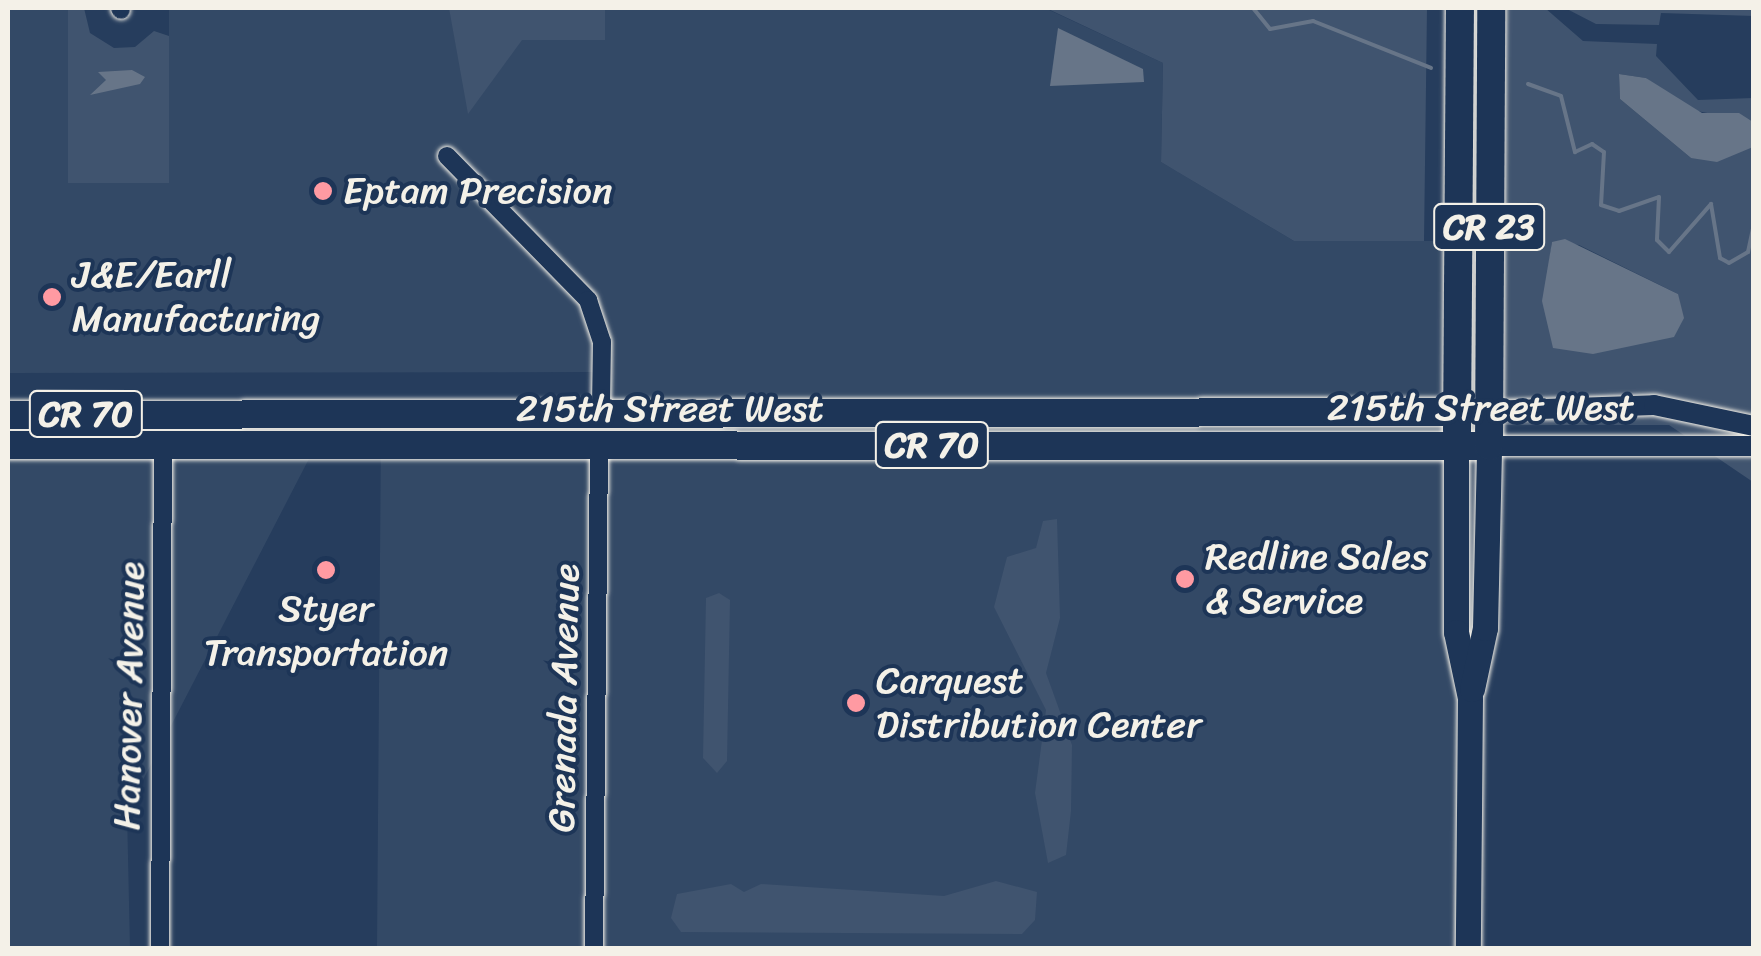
<!DOCTYPE html>
<html>
<head>
<meta charset="utf-8">
<style>
	body { margin:0 }
	#map { position:relative; width:1761px; height:956px; overflow:hidden; background:#263d5d; font-family:Sriracha,sans-serif }
	div>[style] { position:absolute }
	.built>* { inset:0; background:#334966 }
	.green>* { inset:0; background:#40546f }
	.water>* { inset:0; background:#677588 }
	.stream>* { height:4px; margin:-2px; padding:0 2px; transform-origin:2px; border-radius:2px; background:#677588 }
	.roads { filter:drop-shadow(0 0 2px #f4f1e8) drop-shadow(0 0 2px #f4f1e8) }
	.minor>* { height:18px; margin:-9px; padding:0 9px; transform-origin:9px; border-radius:9px; background:#1d3557 }
	.tertiary>* { height:20px; margin:-10px; padding:0 10px; transform-origin:10px; border-radius:10px; background:#1d3557 }
	.secondary>* { height:25px; margin:-12.5px; padding:0 12.5px; transform-origin:12.5px; border-radius:12.5px; background:#1d3557 }
	.primary>* { height:28px; margin:-14px; padding:0 14px; transform-origin:14px; border-radius:14px; background:#1d3557 }
	.dots>* { width:28px; height:28px; translate:-50% -50%; box-sizing:border-box; border:5px solid #1d3557; border-radius:50% }
	span { translate:-50% -50%; white-space:nowrap; text-align:center; line-height:1.15; -webkit-text-stroke:8px #1d3557; paint-order:stroke }
	.shield-label span { padding:2px 8px; background:#1d3557; border:2px solid; border-radius:8px; -webkit-text-stroke-width:0 }
	.shield-label { font-size:35px; color:#f4f1e8; font-weight:700 }
	.poi-label { font-size:38px; color:#f4f1e8 }
	.left { translate:0 -50%; text-align:left }
	.street-label { font-size:38px; color:#f4f1e8 }
	.frame { position:absolute; inset:0; border:10px solid #f4f1e8; pointer-events:none }
</style>
</head>
<body>
<div id="map">
	<div class="built">
		<i style="clip-path:polygon(8px 8px,68px 8px,69px 183px,169px 183px,169px 8px,1045px 8px,1163px 63px,1161px 162px,1294px 241px,1475px 241px,1468px 948px,377px 948px,381px 427px,599px 427px,600px 372px,8px 373px)"></i>
		<i style="clip-path:polygon(314px 449px,127px 811px,130px 948px,8px 948px,8px 451px)"></i>
	</div>
	<div class="green">
		<i style="clip-path:polygon(68px 8px,84px 8px,90px 33px,114px 48px,135px 47px,154px 31px,169px 36px,169px 183px,68px 183px)"></i>
		<i style="clip-path:polygon(449px 8px,605px 8px,605px 40px,522px 40px,468px 114px)"></i>
		<i style="clip-path:polygon(1046px 8px,1427px 8px,1424px 241px,1294px 241px,1176px 171px,1161px 162px,1163px 63px)"></i>
		<i style="clip-path:polygon(evenodd,1506px 8px,1545px 8px,1583px 41px,1657px 44px,1656px 56px,1698px 100px,1753px 98px,1753px 122px,1687px 109px,1646px 78px,1619px 74px,1620px 99px,1691px 158px,1753px 147px,1753px 482px,1669px 425px,1504px 425px,1506px 8px,1552px 242px,1579px 245px,1678px 294px,1548px 272px,1552px 242px)"></i>
		<i style="clip-path:polygon(1565px 8px,1753px 8px,1754px 16px,1661px 13px,1659px 25px,1596px 24px)"></i>
		<i style="clip-path:polygon(1057px 519px,1060px 618px,1046px 673px,1072px 745px,1071px 811px,1066px 855px,1048px 863px,1035px 793px,1046px 710px,994px 607px,1007px 557px,1036px 548px,1043px 521px)"></i>
		<i style="clip-path:polygon(719px 593px,730px 600px,727px 761px,717px 773px,703px 758px,706px 598px)"></i>
		<i style="clip-path:polygon(996px 881px,1037px 892px,1035px 920px,1022px 934px,681px 932px,671px 918px,677px 894px,731px 884px,744px 892px,761px 884px,944px 896px)"></i>
	</div>
	<div class="water">
		<i style="clip-path:polygon(1058px 28px,1143px 69px,1144px 82px,1050px 86px)"></i>
		<i style="clip-path:polygon(132px 70px,145px 77px,140px 84px,90px 95px,106px 80px,98px 72px)"></i>
		<i style="clip-path:polygon(1619px 74px,1646px 78px,1702px 113px,1739px 113px,1753px 122px,1753px 147px,1717px 162px,1691px 158px,1620px 99px)"></i>
		<i style="clip-path:polygon(1565px 239px,1678px 294px,1684px 318px,1674px 337px,1593px 354px,1553px 348px,1542px 301px,1552px 242px)"></i>
	</div>
	<div class="stream">
		<i style="left:1253px;top:8px;width:27px;rotate:51deg"></i>
		<i style="left:1270px;top:29px;width:44px;rotate:-10.5deg"></i>
		<i style="left:1313px;top:21px;width:127px;rotate:21.7deg"></i>
		<i style="left:1528px;top:84px;width:35px;rotate:20deg"></i>
		<i style="left:1561px;top:96px;width:58px;rotate:76deg"></i>
		<i style="left:1575px;top:152px;width:19px;rotate:-25deg"></i>
		<i style="left:1592px;top:144px;width:14px;rotate:34deg"></i>
		<i style="left:1604px;top:152px;width:53px;rotate:93.2deg"></i>
		<i style="left:1601px;top:205px;width:19px;rotate:18deg"></i>
		<i style="left:1619px;top:211px;width:42px;rotate:-19.3deg"></i>
		<i style="left:1659px;top:197px;width:43px;rotate:92.7deg"></i>
		<i style="left:1657px;top:240px;width:17px;rotate:45deg"></i>
		<i style="left:1669px;top:252px;width:64px;rotate:-48.8deg"></i>
		<i style="left:1711px;top:204px;width:55px;rotate:80.5deg"></i>
		<i style="left:1720px;top:258px;width:10px;rotate:29deg"></i>
		<i style="left:1729px;top:263px;width:22px;rotate:-30deg"></i>
		<i style="left:1748px;top:252px;width:29px;rotate:-78deg"></i>
	</div>
	<div class="roads">
		<div class="minor">
			<i style="left:120px;top:8px;width:2px;rotate:63deg"></i>
			<i style="left:447px;top:156px;width:202px;rotate:45.6deg"></i>
			<i style="left:588px;top:300px;width:44px;rotate:71.6deg"></i>
			<i style="left:602px;top:342px;width:67px;rotate:90.9deg"></i>
			<i style="left:160px;top:948px;width:504px;rotate:-89.66deg"></i>
			<i style="left:594px;top:948px;width:500px;rotate:-89.43deg"></i>
		</div>
		<div class="tertiary">
			<i style="left:1457px;top:412px;width:197px;rotate:-2deg"></i>
			<i style="left:1654px;top:405px;width:102px;rotate:11.9deg"></i>
			<i style="left:1489px;top:446px;width:265px"></i>
		</div>
		<div class="secondary">
			<i style="left:1456px;top:445px;width:187px;rotate:90deg"></i>
			<i style="left:1456px;top:632px;width:67px;rotate:78deg"></i>
			<i style="left:1470px;top:698px;width:250px;rotate:90.5deg"></i>
			<i style="left:1472px;top:689px;width:62px;rotate:-78deg"></i>
			<i style="left:1485px;top:628px;width:182px;rotate:-88.7deg"></i>
		</div>
		<div class="primary">
			<i style="left:8px;top:415px;width:1449px;rotate:-0.12deg"></i>
			<i style="left:1457px;top:431px;width:423px;rotate:-89.6deg"></i>
			<i style="left:8px;top:445px;width:1481px;rotate:0.04deg"></i>
			<i style="left:1489px;top:446px;width:438px;rotate:-89.7deg"></i>
		</div>
	</div>
	<div class="dots">
		<i style="left:323px;top:191px;background:#ff9aa2"></i>
		<i style="left:52px;top:297px;background:#ff9aa2"></i>
		<i style="left:326px;top:570px;background:#ff9aa2"></i>
		<i style="left:1185px;top:579px;background:#ff9aa2"></i>
		<i style="left:856px;top:703px;background:#ff9aa2"></i>
	</div>
	<div class="shield-label">
		<span style="left:1489px;top:227px">CR 23</span>
		<span style="left:86px;top:414px">CR 70</span>
		<span style="left:932px;top:445px">CR 70</span>
	</div>
	<div class="poi-label">
		<span class="left" style="left:343px;top:191px">Eptam Precision</span>
		<span class="left" style="left:72px;top:297px">J&amp;E/Earll<br>Manufacturing</span>
		<span class="left" style="left:1205px;top:579px">Redline Sales<br>&amp; Service</span>
		<span style="left:326px;top:631px">Styer<br>Transportation</span>
		<span class="left" style="left:876px;top:703px">Carquest<br>Distribution Center</span>
	</div>
	<div class="street-label">
		<span style="left:1481px;top:408px">215th Street West</span>
		<span style="left:670px;top:409px">215th Street West</span>
		<span style="left:129px;top:696px;rotate:-89deg">Hanover Avenue</span>
		<span style="left:564px;top:698px;rotate:-89deg">Grenada Avenue</span>
	</div>
	<div class="frame"></div>
</div>
</body>
</html>
